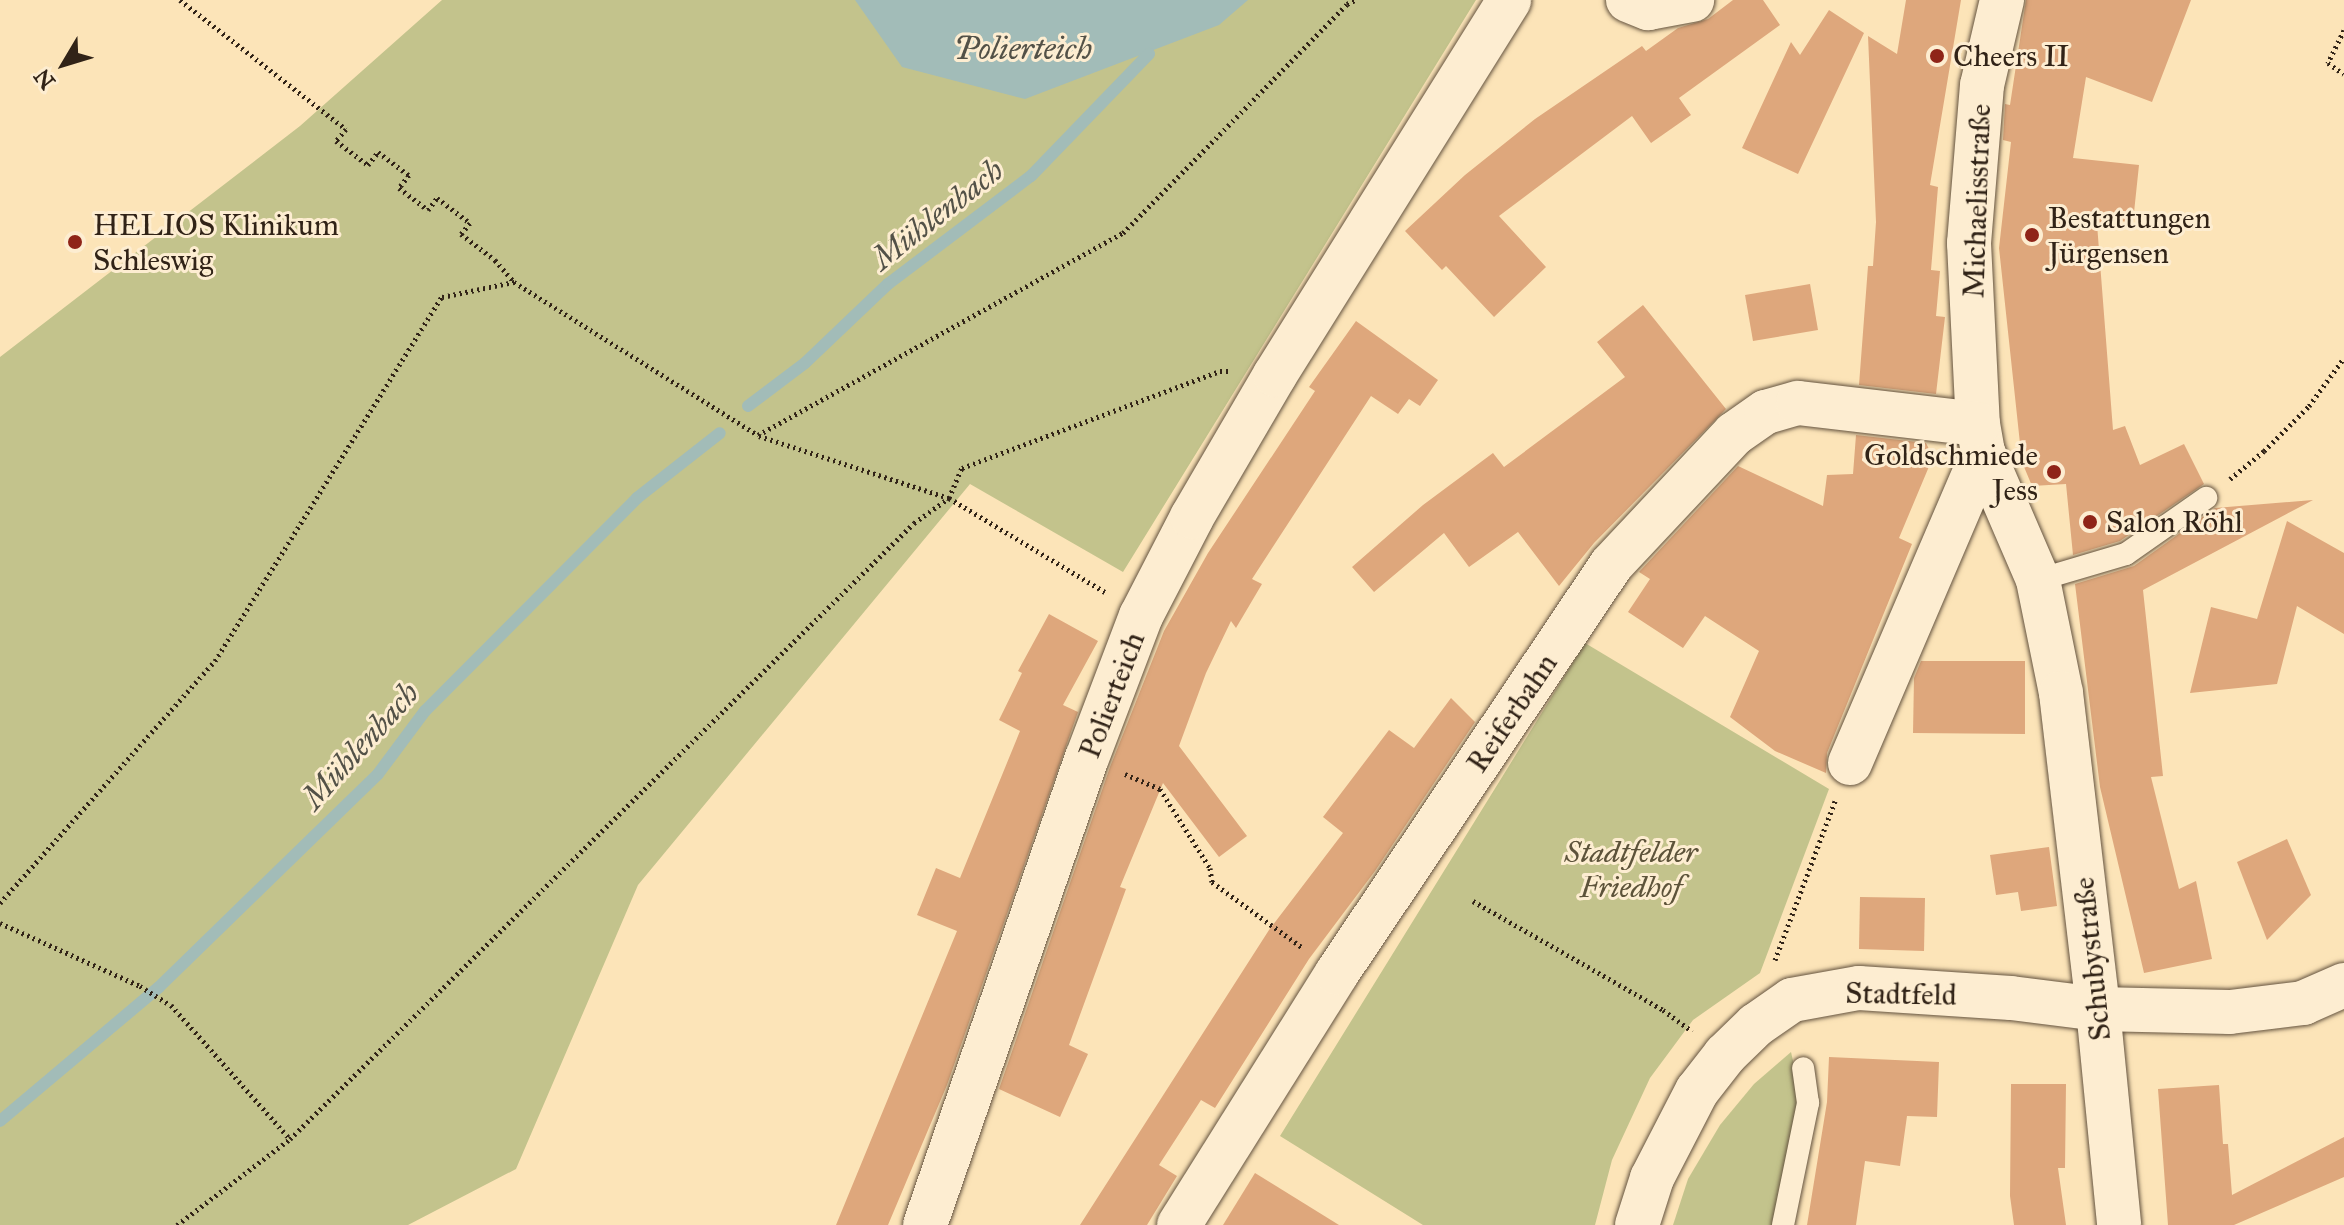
<!DOCTYPE html>
<html>
<head>
<meta charset="utf-8">
<style>
	body { margin:0 }
	#map { position:relative; width:2344px; height:1225px; overflow:hidden; background:#fce4b8; font-family:"IM FELL Great Primer",serif }
	div>[style] { position:absolute }
	.green>* { inset:0; background:#c3c38c }
	.water>* { inset:0; background:#a2bcb8 }
	.stream>* { height:12px; margin:-6px; padding:0 6px; transform-origin:6px; border-radius:6px; background:#a2bcb8 }
	.building>* { inset:0; background:#dea77c }
	.path>* { height:5px; margin-top:-2.5px; transform-origin:0; background:repeating-linear-gradient(90deg,#312317 0 2px,transparent 0 6px) }
	.roads { filter:drop-shadow(0 0 2px #64533f) drop-shadow(0 0 2px #64533f) }
	.lane>* { height:22px; margin:-11px; padding:0 11px; transform-origin:11px; border-radius:11px; background:#fdedd1 }
	.street>* { height:44px; margin:-22px; padding:0 22px; transform-origin:22px; border-radius:22px; background:#fdedd1 }
	.secondary>* { height:44px; margin:-22px; padding:0 22px; transform-origin:22px; border-radius:22px; background:#fdedd1 }
	.dots>* { width:22px; height:22px; translate:-50% -50%; box-sizing:border-box; border:4px solid #fdedd1; border-radius:50% }
	span { translate:-50% -50%; white-space:nowrap; text-align:center; line-height:1.15; -webkit-text-stroke:6px #fdedd1; paint-order:stroke }
	.poi-label { font-size:30px; color:#312317 }
	.left { translate:0 -50%; text-align:left }
	.right { translate:-100% -50%; text-align:right }
	.street-label { font-size:30px; color:#312317 }
	.park-label { font-size:30px; color:#5d533a; font-style:italic }
	.water-label { font-size:32px; color:#535147; font-style:italic }
	.north { position:absolute; left:24px; top:24px; width:80px; height:80px; -webkit-text-stroke:6px #fdedd1; paint-order:stroke; rotate:232deg; font-size:22px; font-weight:700; line-height:32px; text-align:center; color:#312317 }
	.north::after { content:''; display:block; margin:auto; width:28px; height:36px; background:#312317; clip-path:polygon(50% 0,100% 100%,50% 72%,0 100%) }
</style>
</head>
<body>
<div id="map">
	<div class="green">
		<i style="clip-path:polygon(442px 0,1476px 0,1123px 572px,970px 484px,638px 885px,516px 1169px,408px 1225px,0 1225px,0 357px,300px 126px)"></i>
		<i style="clip-path:polygon(1585px 643px,1829px 789px,1760px 973px,1693px 1020px,1650px 1078px,1612px 1160px,1595px 1225px,1423px 1225px,1280px 1136px)"></i>
		<i style="clip-path:polygon(1791px 1052px,1802px 1101px,1775px 1225px,1673px 1225px,1688px 1179px,1720px 1125px,1754px 1084px)"></i>
	</div>
	<div class="water">
		<i style="clip-path:polygon(855px 0,1248px 0,1219px 25px,1025px 99px,902px 67px)"></i>
	</div>
	<div class="stream">
		<i style="left:748px;top:406px;width:71px;rotate:-37deg"></i>
		<i style="left:805px;top:363px;width:115px;rotate:-43.6deg"></i>
		<i style="left:888px;top:284px;width:179px;rotate:-37.1deg"></i>
		<i style="left:1031px;top:176px;width:170px;rotate:-46deg"></i>
		<i style="left:0;top:1121px;width:207px;rotate:-40.1deg"></i>
		<i style="left:158px;top:988px;width:307px;rotate:-44.2deg"></i>
		<i style="left:378px;top:774px;width:79px;rotate:-53.3deg"></i>
		<i style="left:425px;top:711px;width:301px;rotate:-45.1deg"></i>
		<i style="left:637px;top:498px;width:105px;rotate:-38.1deg"></i>
	</div>
	<div class="building">
		<i style="clip-path:polygon(1733px 0,1763px 0,1780px 25px,1679px 98px,1691px 115px,1651px 143px,1632px 116px,1499px 216px,1546px 267px,1494px 317px,1446px 266px,1442px 270px,1405px 231px,1465px 175px,1535px 119px,1642px 46px,1646px 51px,1678px 28px,1708px 19px)"></i>
		<i style="clip-path:polygon(1906px 0,1961px 0,1930px 185px,1938px 187px,1931px 270px,1940px 271px,1936px 316px,1945px 317px,1936px 394px,1859px 385px,1868px 266px,1873px 266px,1876px 222px,1868px 36px,1897px 54px)"></i>
		<i style="clip-path:polygon(2026px 0,2191px 0,2152px 102px,2086px 77px,2073px 158px,2139px 165px,2133px 222px,2119px 221px,2118px 226px,2097px 224px,2113px 430px,2125px 426px,2140px 465px,2184px 444px,2204px 484px,2120px 541px,2073px 555px,2066px 484px,2032px 486px,2022px 462px,1999px 248px,2011px 142px,2003px 140px,2005px 104px,2010px 105px)"></i>
		<i style="clip-path:polygon(1829px 10px,1864px 33px,1798px 174px,1742px 148px,1791px 42px,1800px 55px)"></i>
		<i style="clip-path:polygon(1810px 284px,1818px 330px,1753px 341px,1745px 295px)"></i>
		<i style="clip-path:polygon(1643px 305px,1726px 409px,1594px 543px,1559px 586px,1518px 532px,1469px 567px,1444px 533px,1374px 592px,1352px 567px,1423px 505px,1493px 453px,1504px 467px,1625px 377px,1597px 342px)"></i>
		<i style="clip-path:polygon(1356px 321px,1438px 380px,1420px 406px,1409px 399px,1398px 414px,1371px 396px,1252px 579px,1262px 584px,1236px 628px,1231px 621px,1206px 673px,1179px 746px,1247px 836px,1219px 857px,1163px 783px,1120px 887px,1126px 889px,1069px 1045px,1088px 1054px,1060px 1117px,999px 1089px,1110px 767px,1164px 631px,1208px 553px,1315px 391px,1309px 387px)"></i>
		<i style="clip-path:polygon(1856px 435px,1926px 443px,1933px 457px,1899px 538px,1912px 544px,1827px 753px,1826px 773px,1775px 751px,1730px 717px,1759px 651px,1705px 616px,1683px 648px,1628px 612px,1650px 579px,1639px 572px,1738px 466px,1823px 506px,1827px 475px,1853px 474px)"></i>
		<i style="clip-path:polygon(2313px 500px,2143px 590px,2163px 776px,2151px 777px,2179px 889px,2196px 881px,2212px 959px,2144px 973px,2100px 787px,2075px 584px,2134px 566px,2215px 508px)"></i>
		<i style="clip-path:polygon(2287px 521px,2344px 553px,2344px 634px,2297px 606px,2277px 684px,2190px 693px,2211px 607px,2257px 619px)"></i>
		<i style="clip-path:polygon(1049px 614px,1098px 641px,1063px 705px,1078px 712px,947px 1085px,888px 1225px,836px 1225px,957px 931px,917px 915px,936px 868px,960px 878px,1020px 731px,999px 720px,1022px 673px,1018px 671px)"></i>
		<i style="clip-path:polygon(1921px 661px,2025px 661px,2025px 734px,1913px 733px,1914px 678px)"></i>
		<i style="clip-path:polygon(1451px 698px,1475px 722px,1375px 871px,1309px 959px,1215px 1108px,1201px 1100px,1159px 1165px,1177px 1176px,1147px 1225px,1080px 1225px,1269px 930px,1343px 833px,1323px 817px,1389px 730px,1414px 748px)"></i>
		<i style="clip-path:polygon(2287px 839px,2311px 895px,2267px 940px,2237px 862px)"></i>
		<i style="clip-path:polygon(2049px 847px,2057px 906px,2021px 911px,2018px 892px,1996px 895px,1990px 855px)"></i>
		<i style="clip-path:polygon(1860px 897px,1925px 898px,1924px 951px,1859px 949px)"></i>
		<i style="clip-path:polygon(1829px 1057px,1939px 1062px,1937px 1117px,1907px 1116px,1900px 1166px,1865px 1161px,1856px 1225px,1807px 1225px,1827px 1102px)"></i>
		<i style="clip-path:polygon(2011px 1084px,2066px 1084px,2065px 1168px,2058px 1168px,2066px 1225px,2014px 1225px,2010px 1196px)"></i>
		<i style="clip-path:polygon(2219px 1085px,2223px 1144px,2228px 1144px,2232px 1195px,2344px 1137px,2344px 1177px,2234px 1225px,2168px 1225px,2158px 1089px)"></i>
		<i style="clip-path:polygon(1255px 1173px,1339px 1225px,1223px 1225px)"></i>
	</div>
	<div class="path">
		<i style="left:180px;top:0;width:210px;rotate:37.9deg"></i>
		<i style="left:346px;top:129px;width:16px;rotate:130deg"></i>
		<i style="left:336px;top:141px;width:40px;rotate:37deg"></i>
		<i style="left:368px;top:165px;width:16px;rotate:-52deg"></i>
		<i style="left:378px;top:152px;width:39px;rotate:37deg"></i>
		<i style="left:409px;top:175px;width:16px;rotate:128deg"></i>
		<i style="left:399px;top:188px;width:36px;rotate:37deg"></i>
		<i style="left:428px;top:210px;width:15px;rotate:-53deg"></i>
		<i style="left:437px;top:198px;width:41px;rotate:37.1deg"></i>
		<i style="left:470px;top:223px;width:14px;rotate:129deg"></i>
		<i style="left:461px;top:234px;width:43px;rotate:37.4deg"></i>
		<i style="left:495px;top:260px;width:29px;rotate:49deg"></i>
		<i style="left:2344px;top:30px;width:37px;rotate:116deg"></i>
		<i style="left:2328px;top:63px;width:19px;rotate:35deg"></i>
		<i style="left:759px;top:436px;width:200px;rotate:18.1deg"></i>
		<i style="left:949px;top:498px;width:182px;rotate:31.1deg"></i>
		<i style="left:2230px;top:479px;width:44px;rotate:-39.5deg"></i>
		<i style="left:2264px;top:451px;width:64px;rotate:-45deg"></i>
		<i style="left:2309px;top:406px;width:59px;rotate:-53.9deg"></i>
		<i style="left:1125px;top:774px;width:38px;rotate:23deg"></i>
		<i style="left:1160px;top:789px;width:93px;rotate:57.7deg"></i>
		<i style="left:1210px;top:868px;width:14px;rotate:82deg"></i>
		<i style="left:1212px;top:882px;width:112px;rotate:36deg"></i>
		<i style="left:1473px;top:901px;width:219px;rotate:29.8deg"></i>
		<i style="left:1663px;top:1010px;width:36px;rotate:36deg"></i>
		<i style="left:0;top:903px;width:324px;rotate:-48.4deg"></i>
		<i style="left:215px;top:661px;width:429px;rotate:-58.1deg"></i>
		<i style="left:442px;top:297px;width:74px;rotate:-11.8deg"></i>
		<i style="left:514px;top:282px;width:288px;rotate:32.1deg"></i>
		<i style="left:758px;top:435px;width:417px;rotate:-29deg"></i>
		<i style="left:1123px;top:233px;width:320px;rotate:-45.6deg"></i>
		<i style="left:1347px;top:4px;width:9px;rotate:-27deg"></i>
		<i style="left:0;top:923px;width:154px;rotate:24.2deg"></i>
		<i style="left:140px;top:986px;width:36px;rotate:32deg"></i>
		<i style="left:171px;top:1005px;width:179px;rotate:48.4deg"></i>
		<i style="left:1775px;top:960px;width:170px;rotate:-69.3deg"></i>
		<i style="left:177px;top:1225px;width:142px;rotate:-37.3deg"></i>
		<i style="left:290px;top:1139px;width:877px;rotate:-44.63deg"></i>
		<i style="left:914px;top:523px;width:43px;rotate:-35.5deg"></i>
		<i style="left:949px;top:498px;width:33px;rotate:-67deg"></i>
		<i style="left:962px;top:468px;width:276px;rotate:-20.6deg"></i>
		<i style="left:1220px;top:371px;width:9px"></i>
	</div>
	<div class="roads">
		<div class="lane">
			<i style="left:2038px;top:580px;width:92px;rotate:-16.5deg"></i>
			<i style="left:2126px;top:554px;width:98px;rotate:-35deg"></i>
			<i style="left:1783px;top:1225px;width:125px;rotate:-78.4deg"></i>
			<i style="left:1808px;top:1103px;width:35px;rotate:-98deg"></i>
		</div>
		<div class="street">
			<i style="left:1628px;top:0;width:22px;rotate:22deg"></i>
			<i style="left:1648px;top:8px;width:45px;rotate:-10.3deg"></i>
			<i style="left:2002px;top:0;width:87px;rotate:103.2deg"></i>
			<i style="left:1982px;top:85px;width:159px;rotate:94.7deg"></i>
			<i style="left:1969px;top:243px;width:181px;rotate:87.2deg"></i>
			<i style="left:1978px;top:424px;width:28px;rotate:80deg"></i>
			<i style="left:1983px;top:452px;width:139px;rotate:66.7deg"></i>
			<i style="left:2038px;top:580px;width:115px;rotate:78.5deg"></i>
			<i style="left:2061px;top:693px;width:318px;rotate:83.3deg"></i>
			<i style="left:1850px;top:763px;width:338px;rotate:-66.8deg"></i>
			<i style="left:925px;top:1225px;width:494px;rotate:-70.9deg"></i>
			<i style="left:1087px;top:758px;width:152px;rotate:-69.2deg"></i>
			<i style="left:1141px;top:616px;width:111px;rotate:-62.7deg"></i>
			<i style="left:1192px;top:517px;width:164px;rotate:-59.7deg"></i>
			<i style="left:1275px;top:375px;width:442px;rotate:-58deg"></i>
			<i style="left:1179px;top:1225px;width:297px;rotate:-57.9deg"></i>
			<i style="left:1337px;top:973px;width:491px;rotate:-56.1deg"></i>
			<i style="left:1611px;top:565px;width:180px;rotate:-46.8deg"></i>
			<i style="left:1734px;top:434px;width:39px;rotate:-35deg"></i>
			<i style="left:1766px;top:412px;width:33px;rotate:-16deg"></i>
			<i style="left:1798px;top:403px;width:181px;rotate:6.7deg"></i>
		</div>
		<div class="secondary">
			<i style="left:2098px;top:1009px;width:217px;rotate:84.4deg"></i>
			<i style="left:1637px;top:1225px;width:49px;rotate:-72.3deg"></i>
			<i style="left:1652px;top:1178px;width:98px;rotate:-62.7deg"></i>
			<i style="left:1697px;top:1091px;width:46px;rotate:-52.1deg"></i>
			<i style="left:1725px;top:1055px;width:43px;rotate:-44.1deg"></i>
			<i style="left:1756px;top:1025px;width:44px;rotate:-34.8deg"></i>
			<i style="left:1792px;top:1000px;width:68px;rotate:-10.2deg"></i>
			<i style="left:1859px;top:988px;width:152px;rotate:3.8deg"></i>
			<i style="left:2011px;top:998px;width:88px;rotate:7.2deg"></i>
			<i style="left:2098px;top:1009px;width:132px;rotate:1.3deg"></i>
			<i style="left:2230px;top:1012px;width:74px;rotate:-7deg"></i>
			<i style="left:2303px;top:1003px;width:45px;rotate:-23.7deg"></i>
		</div>
	</div>
	<div class="dots">
		<i style="left:1937px;top:56px;background:#8f2418"></i>
		<i style="left:2032px;top:235px;background:#8f2418"></i>
		<i style="left:75px;top:242px;background:#8f2418"></i>
		<i style="left:2054px;top:472px;background:#8f2418"></i>
		<i style="left:2090px;top:522px;background:#8f2418"></i>
	</div>
	<div class="poi-label">
		<span class="left" style="left:1953px;top:56px">Cheers II</span>
		<span class="left" style="left:2048px;top:235px">Bestattungen<br>Jürgensen</span>
		<span class="left" style="left:93px;top:242px">HELIOS Klinikum<br>Schleswig</span>
		<span class="right" style="left:2038px;top:472px">Goldschmiede<br>Jess</span>
		<span class="left" style="left:2106px;top:522px">Salon Röhl</span>
	</div>
	<div class="street-label">
		<span style="left:1977px;top:201px;rotate:-88deg">Michaelisstraße</span>
		<span style="left:1112px;top:695px;rotate:-69deg">Polierteich</span>
		<span style="left:1512px;top:713px;rotate:-56deg">Reiferbahn</span>
		<span style="left:2092px;top:959px;rotate:-96deg">Schubystraße</span>
		<span style="left:1901px;top:994px;rotate:1deg">Stadtfeld</span>
	</div>
	<div class="park-label">
		<span style="left:1631px;top:869px">Stadtfelder<br>Friedhof</span>
	</div>
	<div class="water-label">
		<span style="left:1023px;top:49px">Polierteich</span>
		<span style="left:938px;top:215px;rotate:-38deg">Mühlenbach</span>
		<span style="left:361px;top:746px;rotate:-48deg">Mühlenbach</span>
	</div>
	<div class="north">N</div>
</div>
</body>
</html>
